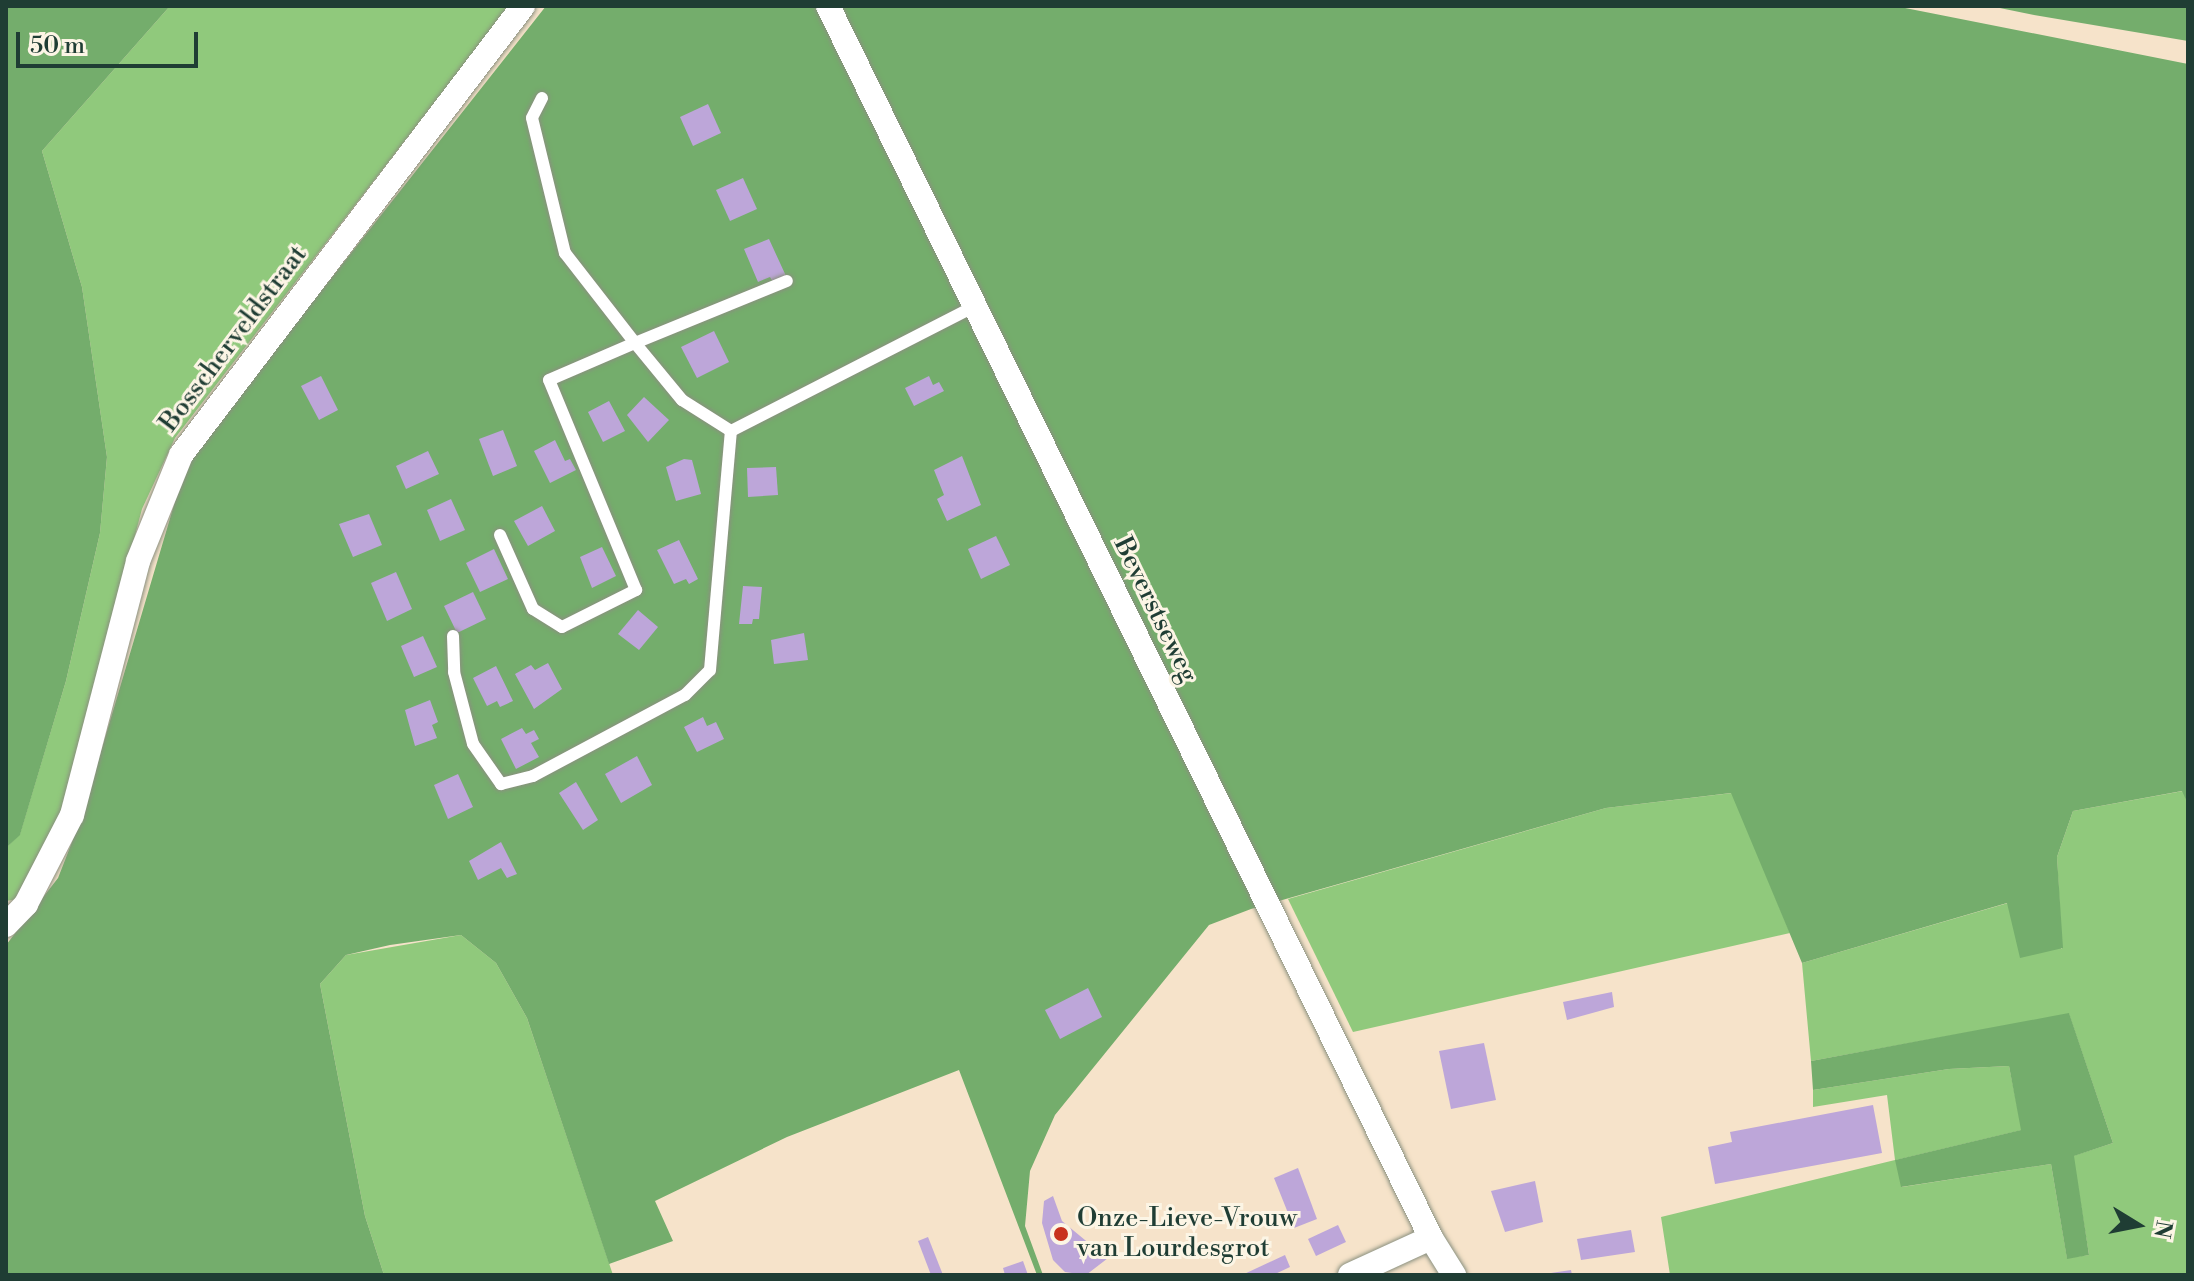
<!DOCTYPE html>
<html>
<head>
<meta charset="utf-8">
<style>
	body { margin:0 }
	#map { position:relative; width:2194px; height:1281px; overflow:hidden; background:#f6e3ca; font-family:"Libre Bodoni",serif }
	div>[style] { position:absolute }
	.green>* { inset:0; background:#90c97c }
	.forest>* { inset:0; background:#74ad6c }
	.building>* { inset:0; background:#bda6d9 }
	.roads { filter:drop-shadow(0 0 2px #8a907f) drop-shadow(0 0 2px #8a907f) }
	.lane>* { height:12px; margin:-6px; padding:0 6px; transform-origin:6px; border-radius:6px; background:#fff }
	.street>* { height:24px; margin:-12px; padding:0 12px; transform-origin:12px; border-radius:12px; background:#fff }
	.dots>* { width:22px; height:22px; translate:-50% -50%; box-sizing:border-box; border:4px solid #fcf5e5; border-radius:50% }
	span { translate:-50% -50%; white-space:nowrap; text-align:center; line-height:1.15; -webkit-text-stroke:6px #fcf5e5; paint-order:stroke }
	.street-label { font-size:26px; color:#1f3d34 }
	.poi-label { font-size:26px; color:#1f3d34 }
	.left { translate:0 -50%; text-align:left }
	.frame { position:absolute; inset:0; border:8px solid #1f3d34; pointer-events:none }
	.north { position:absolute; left:2098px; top:1185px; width:80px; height:80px; -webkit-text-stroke:6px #fcf5e5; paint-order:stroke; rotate:100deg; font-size:22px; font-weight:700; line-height:32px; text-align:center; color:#1f3d34 }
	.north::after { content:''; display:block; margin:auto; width:28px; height:36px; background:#1f3d34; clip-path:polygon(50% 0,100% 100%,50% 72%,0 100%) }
	.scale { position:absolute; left:16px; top:32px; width:182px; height:36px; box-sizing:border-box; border:4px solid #1f3d34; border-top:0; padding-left:10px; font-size:24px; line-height:28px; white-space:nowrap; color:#1f3d34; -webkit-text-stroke:6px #fcf5e5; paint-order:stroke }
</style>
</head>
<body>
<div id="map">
	<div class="green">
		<i style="clip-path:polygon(170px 6px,509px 6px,175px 438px,142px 509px,61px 814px,18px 899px,6px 901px,6px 848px,20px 834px,66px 681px,100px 533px,107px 457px,82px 287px,42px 151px)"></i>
		<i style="clip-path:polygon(2183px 791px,2188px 804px,2188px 1275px,1670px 1275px,1661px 1217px,1895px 1160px,1887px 1095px,1813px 1107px,1813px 1090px,1949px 1069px,2009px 1066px,2022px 1130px,1896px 1160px,1902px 1187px,2051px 1164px,2067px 1258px,2089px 1255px,2073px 1156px,2113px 1143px,2069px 1014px,1811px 1061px,1802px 963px,2008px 903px,2062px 949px,2057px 857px,2073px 811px)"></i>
		<i style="clip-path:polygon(1732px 793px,1790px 933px,1353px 1032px,1288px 899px,1606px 808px)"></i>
		<i style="clip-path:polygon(461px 935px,496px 963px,527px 1018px,613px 1275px,384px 1275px,365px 1216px,320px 984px,346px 955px)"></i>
	</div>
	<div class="forest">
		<i style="clip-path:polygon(6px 6px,170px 6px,42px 151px,82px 287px,107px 457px,100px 533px,66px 681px,20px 835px,6px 848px)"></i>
		<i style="clip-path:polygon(546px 6px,1895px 6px,2188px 64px,2188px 804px,2182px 791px,2073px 811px,2057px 857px,2063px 948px,2020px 958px,2007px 903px,1802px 963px,1731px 793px,1606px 808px,1251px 909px,1209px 925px,1055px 1115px,1030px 1171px,1025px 1226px,1043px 1275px,1037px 1275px,959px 1070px,787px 1137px,655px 1201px,673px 1241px,609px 1264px,527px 1018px,496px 963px,461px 935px,390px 945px,346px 955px,320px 984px,365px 1216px,384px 1275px,6px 1275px,6px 945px,58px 878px,81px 819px,187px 461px)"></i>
		<i style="clip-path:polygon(1990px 6px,2188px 6px,2188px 41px,2034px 15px)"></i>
		<i style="clip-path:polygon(2069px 1013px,2113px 1143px,2074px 1156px,2089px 1255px,2067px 1259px,2051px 1164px,1901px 1187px,1895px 1160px,2021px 1130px,2009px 1066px,1949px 1069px,1813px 1090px,1811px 1061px)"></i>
	</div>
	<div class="building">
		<i style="clip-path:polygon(708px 104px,721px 133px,693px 146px,680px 117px)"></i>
		<i style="clip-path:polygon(743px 178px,757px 209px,730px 221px,716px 190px)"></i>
		<i style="clip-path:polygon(769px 239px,786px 276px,773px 282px,770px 277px,758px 282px,744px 249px)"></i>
		<i style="clip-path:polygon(714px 331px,729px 362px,697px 378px,681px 347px)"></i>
		<i style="clip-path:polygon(321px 376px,338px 410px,319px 420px,301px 386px)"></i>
		<i style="clip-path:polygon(929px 376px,933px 385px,939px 382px,944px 391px,914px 406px,905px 388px)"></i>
		<i style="clip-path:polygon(644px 397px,669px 420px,648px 442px,627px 415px)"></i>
		<i style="clip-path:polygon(609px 401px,625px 431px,603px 442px,588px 412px)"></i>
		<i style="clip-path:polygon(503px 430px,517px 466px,493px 476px,479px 439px)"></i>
		<i style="clip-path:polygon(555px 440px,565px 461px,570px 459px,576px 470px,550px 483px,534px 451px)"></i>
		<i style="clip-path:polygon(428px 451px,439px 474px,406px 489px,396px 466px)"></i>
		<i style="clip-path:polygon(962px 456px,981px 505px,947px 521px,937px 499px,944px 495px,934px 470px)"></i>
		<i style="clip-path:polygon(684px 459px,692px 460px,701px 494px,676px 501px,666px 467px)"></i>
		<i style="clip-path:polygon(776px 467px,778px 495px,748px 497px,747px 468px)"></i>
		<i style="clip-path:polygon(451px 499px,465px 530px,440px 541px,427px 510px)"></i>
		<i style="clip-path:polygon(542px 506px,555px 531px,528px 546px,514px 521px)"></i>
		<i style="clip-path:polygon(369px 514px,382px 545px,353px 557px,339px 524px)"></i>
		<i style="clip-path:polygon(996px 536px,1010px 565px,981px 579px,968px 549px)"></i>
		<i style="clip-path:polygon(679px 540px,698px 579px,689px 584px,686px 579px,674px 584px,657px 550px)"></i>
		<i style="clip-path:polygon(602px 547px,616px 576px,592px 588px,580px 557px)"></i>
		<i style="clip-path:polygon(494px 549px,508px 579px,480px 592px,466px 563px)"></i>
		<i style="clip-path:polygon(396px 572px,412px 609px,387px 621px,371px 583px)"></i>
		<i style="clip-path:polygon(743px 586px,762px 587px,759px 619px,753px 619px,752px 624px,739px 624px)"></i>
		<i style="clip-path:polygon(473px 592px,486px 619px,457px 633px,444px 606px)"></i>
		<i style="clip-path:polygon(638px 610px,658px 627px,639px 650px,618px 634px)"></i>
		<i style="clip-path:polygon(804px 633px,808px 660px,774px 664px,771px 640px)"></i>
		<i style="clip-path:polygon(423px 636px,437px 667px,414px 677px,401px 646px)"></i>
		<i style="clip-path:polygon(548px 663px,562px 689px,534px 709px,515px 674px,531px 665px,535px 670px)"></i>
		<i style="clip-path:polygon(496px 666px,513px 701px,500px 707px,497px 701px,487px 706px,473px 678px)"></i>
		<i style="clip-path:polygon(430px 700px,438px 722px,432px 725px,437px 738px,415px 746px,405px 710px)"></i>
		<i style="clip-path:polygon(703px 717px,707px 726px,716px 722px,724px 739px,697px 752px,684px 727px)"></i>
		<i style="clip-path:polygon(522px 728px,526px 734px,534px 730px,539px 739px,531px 743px,539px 757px,516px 769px,501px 739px)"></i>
		<i style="clip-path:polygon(637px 756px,652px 785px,621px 803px,605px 774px)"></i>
		<i style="clip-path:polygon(458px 774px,473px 807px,448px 819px,434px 785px)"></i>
		<i style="clip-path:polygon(576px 782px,598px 820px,583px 830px,559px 793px)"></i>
		<i style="clip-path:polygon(501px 842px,517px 874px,507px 878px,501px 868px,478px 880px,469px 861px)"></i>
		<i style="clip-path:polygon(1088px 988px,1102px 1017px,1060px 1039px,1045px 1010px)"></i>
		<i style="clip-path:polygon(1612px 992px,1614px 1007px,1567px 1020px,1563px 1002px)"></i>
		<i style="clip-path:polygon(1484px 1043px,1496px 1100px,1451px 1109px,1439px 1051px)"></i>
		<i style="clip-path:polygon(1873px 1105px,1882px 1153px,1715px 1184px,1708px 1147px,1732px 1142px,1730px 1132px)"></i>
		<i style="clip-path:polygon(1298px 1168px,1317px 1219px,1294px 1228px,1274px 1178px)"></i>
		<i style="clip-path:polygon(1535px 1181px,1543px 1222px,1505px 1232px,1491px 1191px)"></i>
		<i style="clip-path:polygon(1053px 1196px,1062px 1221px,1091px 1245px,1106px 1247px,1112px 1255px,1086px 1275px,1065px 1272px,1053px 1260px,1042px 1223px,1044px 1201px)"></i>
		<i style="clip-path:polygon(1338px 1225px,1346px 1242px,1316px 1256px,1308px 1239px)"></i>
		<i style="clip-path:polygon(1631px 1230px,1635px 1252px,1581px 1260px,1577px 1239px)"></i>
		<i style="clip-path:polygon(928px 1237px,943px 1275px,931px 1275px,918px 1241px)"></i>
		<i style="clip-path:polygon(1285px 1255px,1290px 1267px,1273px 1275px,1242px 1275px)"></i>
		<i style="clip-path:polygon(1023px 1261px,1028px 1275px,1005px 1275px,1003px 1268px)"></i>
		<i style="clip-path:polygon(1571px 1270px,1572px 1275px,1551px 1275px,1551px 1273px)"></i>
	</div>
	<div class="roads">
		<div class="lane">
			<i style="left:542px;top:98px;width:22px;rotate:117deg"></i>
			<i style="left:532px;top:118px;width:139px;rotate:76.3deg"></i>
			<i style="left:565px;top:253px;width:114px;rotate:52.1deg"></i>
			<i style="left:635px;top:343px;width:164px;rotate:-22.2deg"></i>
			<i style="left:500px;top:535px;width:81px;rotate:66deg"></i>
			<i style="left:533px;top:609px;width:34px;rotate:32deg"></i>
			<i style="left:562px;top:627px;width:83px;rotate:-26.6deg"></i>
			<i style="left:636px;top:590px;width:227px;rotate:-112.5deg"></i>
			<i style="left:549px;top:380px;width:94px;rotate:-23.3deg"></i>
			<i style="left:635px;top:343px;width:74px;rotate:50.5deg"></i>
			<i style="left:682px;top:400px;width:58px;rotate:32.3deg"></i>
			<i style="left:731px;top:431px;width:274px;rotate:-27.1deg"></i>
			<i style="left:453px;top:636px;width:36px;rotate:88deg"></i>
			<i style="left:454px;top:672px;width:74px;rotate:75.2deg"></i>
			<i style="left:473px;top:744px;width:49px;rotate:55deg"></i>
			<i style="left:501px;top:784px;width:33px;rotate:-14deg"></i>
			<i style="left:533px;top:776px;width:172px;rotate:-28.1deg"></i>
			<i style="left:685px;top:695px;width:35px;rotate:-45deg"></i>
			<i style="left:710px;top:670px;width:240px;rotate:-85deg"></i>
		</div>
		<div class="street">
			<i style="left:828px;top:6px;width:1372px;rotate:63.92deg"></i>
			<i style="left:1431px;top:1238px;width:44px;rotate:58.1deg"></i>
			<i style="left:6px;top:925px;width:29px;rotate:-46deg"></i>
			<i style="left:26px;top:904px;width:100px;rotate:-62.7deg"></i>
			<i style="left:72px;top:815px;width:262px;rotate:-75.4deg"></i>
			<i style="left:138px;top:561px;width:114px;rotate:-67.9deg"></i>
			<i style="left:181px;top:455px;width:564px;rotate:-52.7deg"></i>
			<i style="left:1350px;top:1275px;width:89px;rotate:-24.6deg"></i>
		</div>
	</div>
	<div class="dots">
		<i style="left:1061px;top:1234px;background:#c8321e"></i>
	</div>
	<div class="street-label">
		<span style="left:234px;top:339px;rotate:-53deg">Bosscherveldstraat</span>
		<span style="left:1155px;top:610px;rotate:64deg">Beverstseweg</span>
	</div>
	<div class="poi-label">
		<span class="left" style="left:1077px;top:1234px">Onze-Lieve-Vrouw<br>van Lourdesgrot</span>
	</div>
	<div class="frame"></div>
	<div class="north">N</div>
	<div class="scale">50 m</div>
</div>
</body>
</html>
